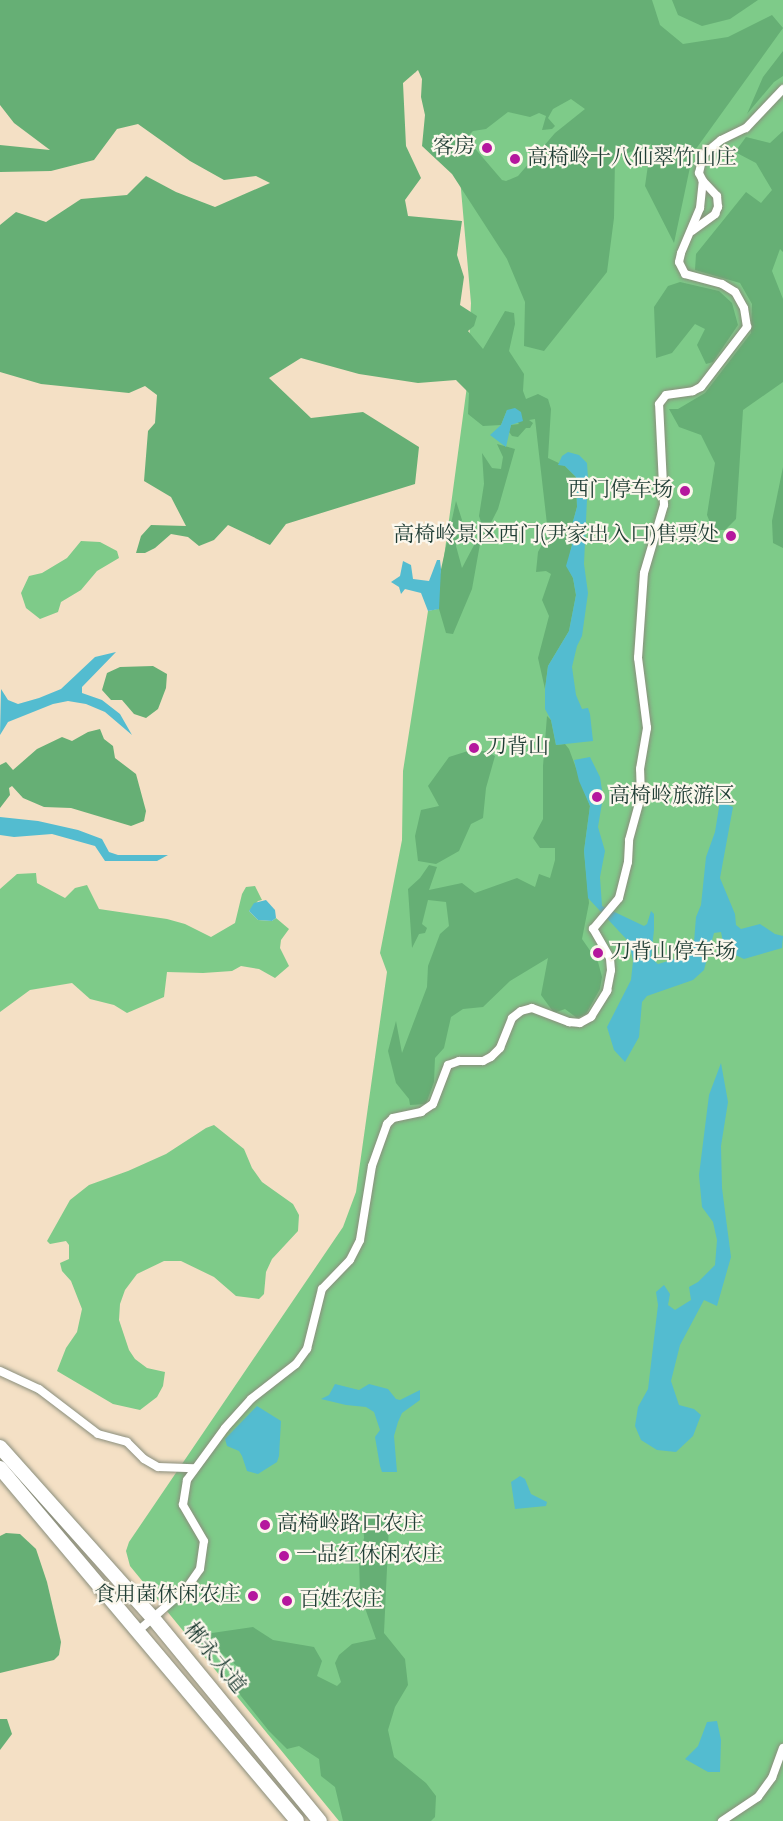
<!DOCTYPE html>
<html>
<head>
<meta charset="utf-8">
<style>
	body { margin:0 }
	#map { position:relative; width:783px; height:1821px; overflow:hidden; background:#f4e0c5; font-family:"IM FELL English","Noto Serif SC",serif }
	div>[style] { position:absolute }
	.green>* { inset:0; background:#7ecb89 }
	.forest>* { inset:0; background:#66af75 }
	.water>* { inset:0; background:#53bcd0 }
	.roads { filter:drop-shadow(0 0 2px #8a8e7c) drop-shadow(0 0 2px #8a8e7c) }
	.minor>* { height:8px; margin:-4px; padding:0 4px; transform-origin:4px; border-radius:4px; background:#fff }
	.trunk>* { height:14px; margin:-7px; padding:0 7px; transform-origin:7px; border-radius:7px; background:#fff }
	.dots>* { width:16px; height:16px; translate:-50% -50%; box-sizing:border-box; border:3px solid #fbf7ec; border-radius:50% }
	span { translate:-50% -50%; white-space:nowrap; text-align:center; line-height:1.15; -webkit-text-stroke:4.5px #fbf7ec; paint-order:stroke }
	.poi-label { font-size:21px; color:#1f3d34 }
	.right { translate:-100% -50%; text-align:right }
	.left { translate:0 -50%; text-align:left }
	.street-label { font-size:21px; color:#1f3d34 }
</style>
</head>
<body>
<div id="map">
	<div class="green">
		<i style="clip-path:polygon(645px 0,783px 0,783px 1821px,339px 1821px,130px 1566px,126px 1551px,129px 1542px,343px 1227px,356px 1192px,387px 972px,380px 953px,402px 840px,403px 771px,428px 611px,437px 609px,467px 386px,471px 303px,456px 133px)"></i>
		<i style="clip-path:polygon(81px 541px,100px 542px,117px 551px,119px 558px,97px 571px,81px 590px,61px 602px,58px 612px,40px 619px,26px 608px,21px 593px,29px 576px,42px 573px,67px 558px)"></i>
		<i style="clip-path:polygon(36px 873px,37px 883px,65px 898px,75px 888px,87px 885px,99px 909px,167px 919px,185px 924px,211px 937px,235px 923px,242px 894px,246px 887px,255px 886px,262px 900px,258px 901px,249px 911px,258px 920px,272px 921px,276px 918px,289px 929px,281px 940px,280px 948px,289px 966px,275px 978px,259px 969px,241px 966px,232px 971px,203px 973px,167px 972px,164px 997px,127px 1013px,114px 1005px,90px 999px,72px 983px,30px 990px,0 1012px,0 889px,17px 874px)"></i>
		<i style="clip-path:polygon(214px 1125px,244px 1149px,252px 1168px,262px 1182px,293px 1204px,299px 1215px,298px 1231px,272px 1259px,266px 1272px,264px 1294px,259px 1299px,236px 1296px,214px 1277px,181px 1261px,164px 1261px,137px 1274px,125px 1290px,120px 1304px,119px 1320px,129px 1350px,135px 1359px,147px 1368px,165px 1372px,163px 1386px,157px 1397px,140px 1410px,113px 1404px,57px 1371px,66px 1348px,77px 1332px,82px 1309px,71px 1281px,62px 1271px,60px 1263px,69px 1259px,69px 1245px,66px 1241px,50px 1244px,47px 1241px,70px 1200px,89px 1185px,128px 1171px,166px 1154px,206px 1128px)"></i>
	</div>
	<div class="forest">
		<i style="clip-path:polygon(evenodd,0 0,652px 0,660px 25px,683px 44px,728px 37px,772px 15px,783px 28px,693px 153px,674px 243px,645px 186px,651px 144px,615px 158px,614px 218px,607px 272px,544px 351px,524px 346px,525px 302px,507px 259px,452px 174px,422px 146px,425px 115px,421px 97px,422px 79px,418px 70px,403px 83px,406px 146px,421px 178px,405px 200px,408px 216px,462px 221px,457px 255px,464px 277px,460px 305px,477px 316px,474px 326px,468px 331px,483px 349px,505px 311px,514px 313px,515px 324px,509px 351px,524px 374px,523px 391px,526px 399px,538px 394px,548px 399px,551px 409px,548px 458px,565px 466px,576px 477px,577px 507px,569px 536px,572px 545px,567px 566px,573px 578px,576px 595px,569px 631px,548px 666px,545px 689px,538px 658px,549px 616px,542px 600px,551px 574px,546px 571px,536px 572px,538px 552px,548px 533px,535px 419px,529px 420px,533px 423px,530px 428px,526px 428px,518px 437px,512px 436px,509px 432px,511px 425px,519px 424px,507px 410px,501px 425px,483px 426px,468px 414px,469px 393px,456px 380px,418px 383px,359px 374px,301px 358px,269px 378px,311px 418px,363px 412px,419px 447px,415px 484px,286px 524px,270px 545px,228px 525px,214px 540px,199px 546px,188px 537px,171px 534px,155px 548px,145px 553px,136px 553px,141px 536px,151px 525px,186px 526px,171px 497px,144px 481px,148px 431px,155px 423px,157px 395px,145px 386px,129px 393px,41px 384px,0 372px,0 225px,16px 212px,46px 222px,81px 199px,127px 195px,146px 176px,176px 192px,215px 207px,270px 183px,256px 176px,224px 180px,190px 161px,138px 124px,117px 129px,94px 160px,51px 171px,0 172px,0 145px,50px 150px,14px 123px,0 105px,0 0,571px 99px,585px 109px,555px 133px,518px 176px,506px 181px,502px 180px,466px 138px,473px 131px,486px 129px,508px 112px,530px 117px,539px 113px,546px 116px,542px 130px,552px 129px,555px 126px,548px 118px,553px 109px,571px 99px)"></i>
		<i style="clip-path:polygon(672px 0,758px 0,730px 19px,702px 26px,678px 15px)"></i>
		<i style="clip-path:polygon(783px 51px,783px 76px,774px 82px,747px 114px,763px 77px)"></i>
		<i style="clip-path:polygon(783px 131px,783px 252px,780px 249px,772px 271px,783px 299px,783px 382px,743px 410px,736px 519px,725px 530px,713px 530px,707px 515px,715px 463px,701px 435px,679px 427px,669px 409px,678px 409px,705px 393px,751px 333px,752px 304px,740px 283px,695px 270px,696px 254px,746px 192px,761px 203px,772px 190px,756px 163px,735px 152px,746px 137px,770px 143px)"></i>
		<i style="clip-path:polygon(680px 282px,719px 291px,732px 303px,738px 325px,713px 362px,706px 364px,697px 345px,705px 329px,695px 324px,672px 353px,656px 358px,654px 307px,668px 286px)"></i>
		<i style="clip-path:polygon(497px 444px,515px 449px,498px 509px,480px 544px,472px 589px,453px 634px,446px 633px,439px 609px,438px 583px,456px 501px,462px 520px,456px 546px,462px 568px,483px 528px,479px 516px,484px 484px,482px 453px,492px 468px,501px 469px,503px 457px)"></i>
		<i style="clip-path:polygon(783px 467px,783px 548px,773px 543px,772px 521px)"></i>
		<i style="clip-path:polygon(153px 666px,167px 674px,166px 688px,158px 709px,146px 718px,134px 714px,122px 700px,111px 700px,102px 690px,107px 673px,120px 667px)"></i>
		<i style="clip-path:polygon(547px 716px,551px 720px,556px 745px,565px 744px,569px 749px,590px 806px,584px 851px,589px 903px,582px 939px,598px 962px,602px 977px,600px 989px,586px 1014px,577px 1018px,565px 1009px,554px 1013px,541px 995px,548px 958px,510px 981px,483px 1007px,463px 1009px,451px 1017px,444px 1048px,435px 1058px,434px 1082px,426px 1104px,410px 1105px,409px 1099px,396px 1083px,388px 1051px,396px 1021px,402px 1053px,427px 987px,428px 966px,440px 934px,449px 926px,446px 902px,428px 900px,422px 924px,427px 928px,425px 933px,419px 934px,412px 948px,408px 889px,420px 878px,429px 865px,437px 867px,429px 890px,462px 883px,475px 893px,517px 878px,535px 887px,539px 874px,550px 878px,555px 860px,555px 848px,540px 848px,533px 838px,543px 819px,543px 766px)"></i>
		<i style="clip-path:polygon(100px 729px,104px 739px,113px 746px,115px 758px,136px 774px,146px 811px,144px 821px,131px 826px,71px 808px,44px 807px,23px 798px,12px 786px,9px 788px,10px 795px,0 808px,0 765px,6px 762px,13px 770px,37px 749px,62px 737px,72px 741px,88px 732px)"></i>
		<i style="clip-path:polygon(468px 751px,486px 751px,495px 756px,486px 788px,483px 818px,471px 824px,459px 851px,436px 864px,418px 861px,415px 836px,421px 810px,439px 806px,428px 786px,449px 757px)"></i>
		<i style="clip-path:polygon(373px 1513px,384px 1516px,389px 1525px,384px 1633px,405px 1659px,408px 1685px,395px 1707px,388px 1730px,394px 1757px,426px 1783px,436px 1796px,435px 1817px,431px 1821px,343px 1821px,335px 1787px,321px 1776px,319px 1759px,299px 1746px,287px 1749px,269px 1731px,233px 1686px,243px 1671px,208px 1642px,201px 1649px,187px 1633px,194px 1628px,212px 1633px,253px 1627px,273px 1640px,314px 1647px,322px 1661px,317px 1676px,337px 1686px,341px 1682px,335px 1663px,339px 1655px,352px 1644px,376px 1639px,360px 1594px,359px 1558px,364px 1538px,363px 1522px)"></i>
		<i style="clip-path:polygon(6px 1533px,20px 1534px,36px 1549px,47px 1582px,61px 1642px,59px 1655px,54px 1660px,0 1673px,0 1536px)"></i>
		<i style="clip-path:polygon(0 1719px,7px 1719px,12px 1734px,0 1750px)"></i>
	</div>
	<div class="water">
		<i style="clip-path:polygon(515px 408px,521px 412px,523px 421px,511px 425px,506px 447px,490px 435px,501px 425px,507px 410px)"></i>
		<i style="clip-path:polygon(568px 452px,579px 455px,587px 463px,588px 478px,584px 564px,588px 593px,582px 636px,577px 646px,572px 667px,576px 695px,582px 709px,588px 708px,590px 714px,593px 741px,556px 745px,551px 720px,545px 709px,545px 689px,548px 666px,569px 631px,576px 595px,573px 578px,566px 566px,572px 545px,569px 536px,577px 507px,576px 477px,565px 466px,558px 465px,562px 456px)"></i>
		<i style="clip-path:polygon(437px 560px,440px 560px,441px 569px,439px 609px,428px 611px,421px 593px,405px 589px,401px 594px,399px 587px,391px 582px,400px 576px,403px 561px,411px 565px,413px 579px,429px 581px)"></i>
		<i style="clip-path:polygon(116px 652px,82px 687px,82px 693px,102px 700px,120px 714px,132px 735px,105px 712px,86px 704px,68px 701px,53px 704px,8px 722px,0 735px,1px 689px,8px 700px,18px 704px,39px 698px,61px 689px,95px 657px)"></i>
		<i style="clip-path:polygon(590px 757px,600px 777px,603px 797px,598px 827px,605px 851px,600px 877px,602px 906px,644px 926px,647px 924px,651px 911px,654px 914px,654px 930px,651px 958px,658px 964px,681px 957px,694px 942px,696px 917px,701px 905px,706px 857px,715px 832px,720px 801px,733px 807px,720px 878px,735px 914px,736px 925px,741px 929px,760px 924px,775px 934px,783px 936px,782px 948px,744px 959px,729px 952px,723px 942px,721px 932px,714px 933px,704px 970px,693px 980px,647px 996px,642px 1002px,639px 1037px,625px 1062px,614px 1050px,607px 1027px,631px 980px,633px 961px,629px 942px,588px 898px,584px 851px,590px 806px,579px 781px,574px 760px)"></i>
		<i style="clip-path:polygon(0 817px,38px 821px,78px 830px,102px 839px,109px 852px,118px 855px,168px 855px,157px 861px,105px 861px,95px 846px,52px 834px,14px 837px,0 835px)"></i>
		<i style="clip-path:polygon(266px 900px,275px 910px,276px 918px,272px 921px,258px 920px,249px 911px,254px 903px)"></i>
		<i style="clip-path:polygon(721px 1063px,728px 1102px,721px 1146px,722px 1188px,731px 1257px,717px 1306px,704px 1300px,680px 1345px,671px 1381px,679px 1405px,694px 1409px,701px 1415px,693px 1436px,676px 1452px,657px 1450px,641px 1440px,635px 1426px,638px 1407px,648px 1389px,658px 1305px,656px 1292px,664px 1285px,670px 1294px,668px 1305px,675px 1310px,691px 1300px,689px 1287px,698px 1282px,715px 1265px,717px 1240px,713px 1222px,702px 1207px,699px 1175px,709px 1095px)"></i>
		<i style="clip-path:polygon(335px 1384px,359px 1390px,369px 1384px,388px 1389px,396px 1399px,400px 1400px,420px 1390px,420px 1400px,402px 1413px,398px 1422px,394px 1436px,397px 1472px,382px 1472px,380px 1466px,375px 1437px,380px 1430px,374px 1412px,366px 1407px,346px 1405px,321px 1399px,329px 1395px)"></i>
		<i style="clip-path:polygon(257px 1406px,281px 1421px,279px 1456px,277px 1462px,258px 1474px,247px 1471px,242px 1456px,239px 1451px,227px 1446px,225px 1439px)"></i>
		<i style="clip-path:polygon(520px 1476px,525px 1479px,531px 1494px,547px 1502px,546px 1506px,515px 1509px,511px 1482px)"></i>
		<i style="clip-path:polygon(717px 1721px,721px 1740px,720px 1772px,708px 1772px,685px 1759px,698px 1746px,707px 1722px)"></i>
	</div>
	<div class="roads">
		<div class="minor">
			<i style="left:692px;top:231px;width:29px;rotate:-36deg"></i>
			<i style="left:715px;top:214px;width:8px;rotate:-67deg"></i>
			<i style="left:718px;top:207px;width:11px;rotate:-95deg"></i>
			<i style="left:717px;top:196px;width:21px;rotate:-133deg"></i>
			<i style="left:0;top:1371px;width:43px;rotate:24.8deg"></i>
			<i style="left:39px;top:1389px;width:74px;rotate:37.3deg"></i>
			<i style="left:98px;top:1434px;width:30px;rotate:15deg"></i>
			<i style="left:127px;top:1442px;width:24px;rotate:45deg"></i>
			<i style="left:144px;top:1459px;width:16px;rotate:30deg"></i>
			<i style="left:158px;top:1467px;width:36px;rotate:2deg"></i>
			<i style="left:139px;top:1630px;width:62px;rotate:-41.1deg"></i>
			<i style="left:186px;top:1589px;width:24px;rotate:-55deg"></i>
			<i style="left:200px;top:1569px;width:28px;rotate:-82deg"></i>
			<i style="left:204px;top:1541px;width:42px;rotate:-120.3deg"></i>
			<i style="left:183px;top:1505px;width:25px;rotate:-81deg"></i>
			<i style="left:187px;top:1480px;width:64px;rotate:-53.8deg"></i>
			<i style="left:225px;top:1428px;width:39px;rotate:-48deg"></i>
			<i style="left:251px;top:1399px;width:57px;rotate:-37.9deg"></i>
			<i style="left:296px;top:1364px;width:19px;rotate:-54deg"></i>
			<i style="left:307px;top:1349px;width:62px;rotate:-76deg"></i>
			<i style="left:322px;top:1289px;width:40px;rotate:-46deg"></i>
			<i style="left:350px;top:1260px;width:22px;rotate:-63deg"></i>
			<i style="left:360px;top:1240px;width:75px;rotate:-80.8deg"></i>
			<i style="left:372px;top:1166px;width:45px;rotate:-70.3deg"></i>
			<i style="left:387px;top:1124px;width:8px;rotate:-45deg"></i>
			<i style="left:393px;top:1118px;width:29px;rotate:-12deg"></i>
			<i style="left:421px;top:1112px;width:14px;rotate:-34deg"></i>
			<i style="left:433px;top:1104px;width:42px;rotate:-69deg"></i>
			<i style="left:448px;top:1065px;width:12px;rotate:-20deg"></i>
			<i style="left:459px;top:1061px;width:24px"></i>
			<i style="left:483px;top:1061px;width:9px;rotate:-27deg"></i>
			<i style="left:491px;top:1057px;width:13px;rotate:-45deg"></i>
			<i style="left:500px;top:1048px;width:32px;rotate:-68deg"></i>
			<i style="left:512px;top:1018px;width:11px;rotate:-38deg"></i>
			<i style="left:521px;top:1011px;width:11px;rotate:-15deg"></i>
			<i style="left:532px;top:1008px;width:40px;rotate:21deg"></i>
			<i style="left:569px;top:1022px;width:11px;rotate:5deg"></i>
			<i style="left:580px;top:1023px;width:13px;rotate:-29deg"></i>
			<i style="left:591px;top:1017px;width:31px;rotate:-58deg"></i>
			<i style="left:607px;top:991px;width:21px;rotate:-79deg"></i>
			<i style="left:611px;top:970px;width:12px;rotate:-95deg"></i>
			<i style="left:610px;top:958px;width:34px;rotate:-120deg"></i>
			<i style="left:593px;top:929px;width:40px;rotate:-50deg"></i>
			<i style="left:619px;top:898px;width:37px;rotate:-76deg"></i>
			<i style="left:628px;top:862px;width:22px;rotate:-87deg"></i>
			<i style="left:629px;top:840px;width:46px;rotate:-74.7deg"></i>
			<i style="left:641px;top:796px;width:27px;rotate:-92deg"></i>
			<i style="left:640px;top:769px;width:42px;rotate:-80.3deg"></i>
			<i style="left:647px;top:728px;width:71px;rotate:-97.3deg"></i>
			<i style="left:638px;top:658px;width:85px;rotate:-86deg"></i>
			<i style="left:644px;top:573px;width:71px;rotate:-73.6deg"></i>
			<i style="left:664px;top:505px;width:101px;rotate:-92.8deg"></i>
			<i style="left:659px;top:404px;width:11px;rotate:-52deg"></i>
			<i style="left:666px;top:395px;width:27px;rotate:-8deg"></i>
			<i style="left:693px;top:391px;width:9px;rotate:-27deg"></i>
			<i style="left:701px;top:387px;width:76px;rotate:-52.5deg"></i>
			<i style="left:747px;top:327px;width:19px;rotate:-99deg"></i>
			<i style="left:744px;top:308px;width:18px;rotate:-119deg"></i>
			<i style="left:735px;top:292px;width:15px;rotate:-148deg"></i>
			<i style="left:722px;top:284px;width:38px;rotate:-165deg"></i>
			<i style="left:685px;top:274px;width:13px;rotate:-117deg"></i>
			<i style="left:679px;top:262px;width:9px;rotate:-77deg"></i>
			<i style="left:681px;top:253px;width:49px;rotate:-67.1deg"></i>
			<i style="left:700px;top:208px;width:27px;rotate:-84deg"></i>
			<i style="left:703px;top:181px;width:9px;rotate:-117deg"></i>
			<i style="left:699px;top:173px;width:18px;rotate:-77deg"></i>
			<i style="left:703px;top:155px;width:23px;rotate:-40deg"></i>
			<i style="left:721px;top:140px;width:28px;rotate:-26deg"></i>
			<i style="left:746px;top:128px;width:54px;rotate:-46.5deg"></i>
			<i style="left:722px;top:1821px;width:43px;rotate:-33.7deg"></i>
			<i style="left:758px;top:1797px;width:24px;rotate:-54deg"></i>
			<i style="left:772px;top:1778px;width:32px;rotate:-70deg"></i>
		</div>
		<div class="trunk">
			<i style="left:0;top:1447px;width:229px;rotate:48.2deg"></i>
			<i style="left:153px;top:1618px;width:263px;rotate:50.6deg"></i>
			<i style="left:0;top:1468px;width:461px;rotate:49.9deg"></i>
		</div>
	</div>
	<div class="dots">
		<i style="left:487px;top:148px;background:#b5179e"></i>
		<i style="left:515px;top:159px;background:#b5179e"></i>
		<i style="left:685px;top:491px;background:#b5179e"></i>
		<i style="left:731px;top:536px;background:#b5179e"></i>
		<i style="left:474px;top:748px;background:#b5179e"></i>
		<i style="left:597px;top:797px;background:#b5179e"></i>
		<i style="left:598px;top:953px;background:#b5179e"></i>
		<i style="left:265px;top:1525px;background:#b5179e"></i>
		<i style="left:284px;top:1556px;background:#b5179e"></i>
		<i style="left:253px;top:1596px;background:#b5179e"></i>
		<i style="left:287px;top:1601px;background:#b5179e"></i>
	</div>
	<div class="poi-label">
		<span class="right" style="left:475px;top:148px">客房</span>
		<span class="left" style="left:527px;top:159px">高椅岭十八仙翠竹山庄</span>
		<span class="right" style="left:673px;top:491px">西门停车场</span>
		<span class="right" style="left:719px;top:536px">高椅岭景区西门(尹家出入口)售票处</span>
		<span class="left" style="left:486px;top:748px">刀背山</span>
		<span class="left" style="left:609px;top:797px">高椅岭旅游区</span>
		<span class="left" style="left:610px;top:953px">刀背山停车场</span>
		<span class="left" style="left:277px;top:1525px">高椅岭路口农庄</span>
		<span class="left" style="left:296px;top:1556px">一品红休闲农庄</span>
		<span class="right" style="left:241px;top:1596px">食用菌休闲农庄</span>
		<span class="left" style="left:299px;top:1601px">百姓农庄</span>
	</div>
	<div class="street-label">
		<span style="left:214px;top:1659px;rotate:51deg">郴永大道</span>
	</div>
</div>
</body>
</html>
